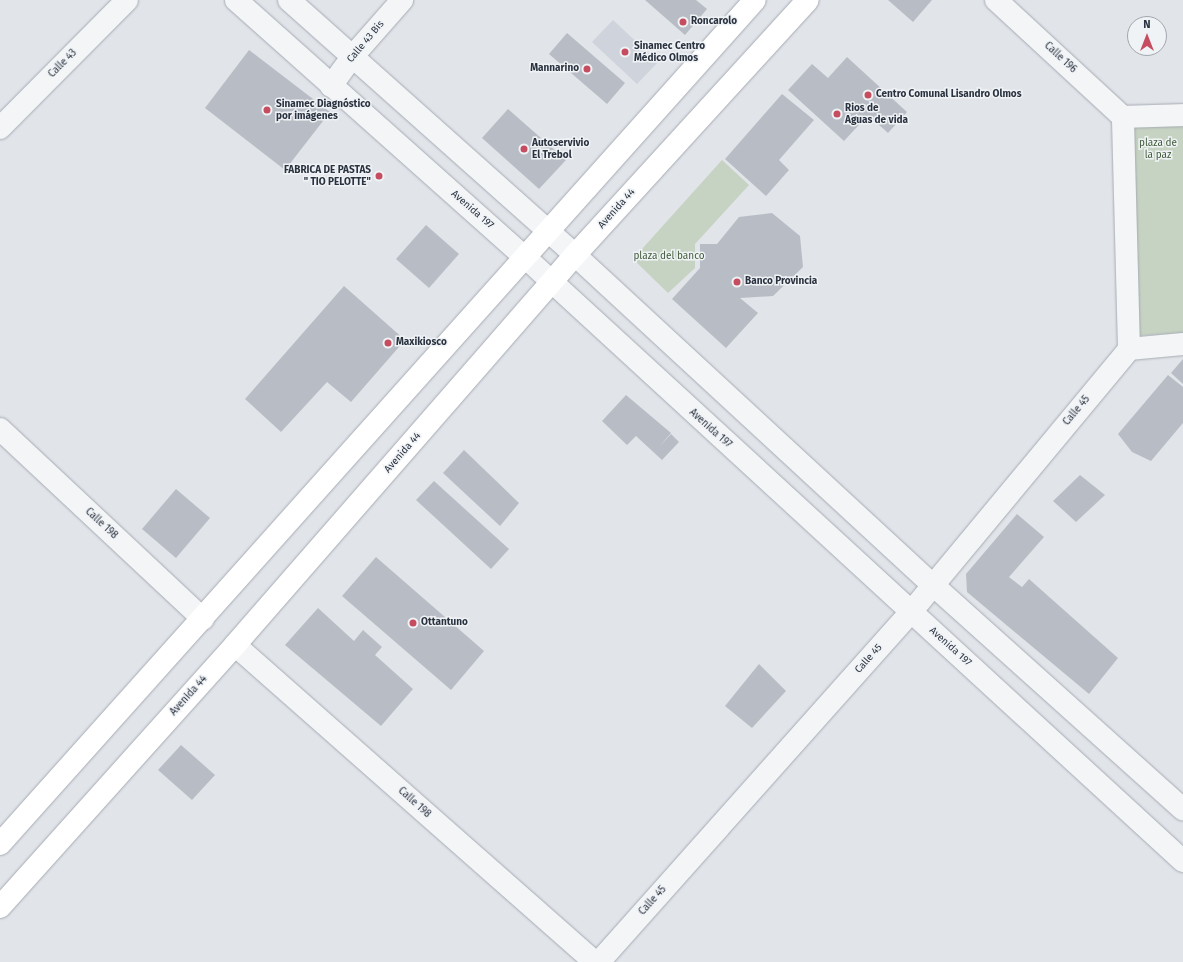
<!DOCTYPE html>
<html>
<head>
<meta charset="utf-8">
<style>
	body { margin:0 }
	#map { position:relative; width:1183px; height:962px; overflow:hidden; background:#e1e4e9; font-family:"Fira Sans",sans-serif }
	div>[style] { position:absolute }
	.built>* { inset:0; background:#cfd3db }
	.green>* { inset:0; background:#c6d2c2 }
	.building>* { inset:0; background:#b8bdc5 }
	.roads { filter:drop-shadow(0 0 1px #a6abb3) drop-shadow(0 0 1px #a6abb3) }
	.minor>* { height:22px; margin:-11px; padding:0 11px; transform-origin:11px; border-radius:11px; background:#f3f5f7 }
	.tertiary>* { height:22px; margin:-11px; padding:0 11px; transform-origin:11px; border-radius:11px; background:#f3f5f7 }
	.trunk>* { height:22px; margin:-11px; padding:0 11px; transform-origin:11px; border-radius:11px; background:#fff }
	.dots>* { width:11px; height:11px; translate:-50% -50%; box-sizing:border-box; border:2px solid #f0f3f6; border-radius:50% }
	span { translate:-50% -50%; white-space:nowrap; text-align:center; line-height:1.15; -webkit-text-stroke:3px #f0f3f6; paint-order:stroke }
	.poi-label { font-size:10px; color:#2a323f; font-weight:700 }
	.left { translate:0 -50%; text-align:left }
	.right { translate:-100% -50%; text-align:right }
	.street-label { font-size:10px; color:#2a323f }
	.park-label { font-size:10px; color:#3f5a38 }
	.north { position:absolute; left:1127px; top:16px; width:40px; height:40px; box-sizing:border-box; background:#f0f3f6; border:1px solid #a1a6ad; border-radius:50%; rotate:0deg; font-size:11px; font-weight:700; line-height:16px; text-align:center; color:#2a323f }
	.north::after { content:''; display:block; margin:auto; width:14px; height:18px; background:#c64d5f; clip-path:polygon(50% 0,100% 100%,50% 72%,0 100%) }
</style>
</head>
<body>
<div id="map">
	<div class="built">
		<i style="clip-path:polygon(613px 20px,658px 62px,637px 84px,592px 42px)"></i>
	</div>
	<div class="green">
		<i style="clip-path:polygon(1183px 122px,1183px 333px,1137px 336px,1132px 123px)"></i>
		<i style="clip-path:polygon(722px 160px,749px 185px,695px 244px,695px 268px,668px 293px,633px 259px)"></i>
	</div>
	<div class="building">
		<i style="clip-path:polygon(645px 0,696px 0,707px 9px,685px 35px)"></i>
		<i style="clip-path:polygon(888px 0,932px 0,913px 22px)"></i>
		<i style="clip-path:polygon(567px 33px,625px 83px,607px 104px,549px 54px)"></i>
		<i style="clip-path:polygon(249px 50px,330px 112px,285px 170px,205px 108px)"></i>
		<i style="clip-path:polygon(847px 57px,907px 112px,888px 133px,868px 115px,844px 141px,788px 90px,812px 64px,828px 78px)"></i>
		<i style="clip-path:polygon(782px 94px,814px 120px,779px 160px,789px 170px,766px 196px,725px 159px)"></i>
		<i style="clip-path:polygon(508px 109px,566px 160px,539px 189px,482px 138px)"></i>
		<i style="clip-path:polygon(772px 213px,800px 236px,803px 267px,773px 296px,740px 298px,758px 313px,726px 348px,672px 299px,700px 268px,700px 244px,717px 244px,739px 217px)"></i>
		<i style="clip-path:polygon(426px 225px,459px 254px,429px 288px,396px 259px)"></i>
		<i style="clip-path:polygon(344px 286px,405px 340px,351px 402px,327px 382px,281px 432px,245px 399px)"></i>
		<i style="clip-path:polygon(1183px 359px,1183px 384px,1171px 373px)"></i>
		<i style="clip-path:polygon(1168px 375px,1183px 387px,1183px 423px,1151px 461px,1132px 452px,1118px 434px)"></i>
		<i style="clip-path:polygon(626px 395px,671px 433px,659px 447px,671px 434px,679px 442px,662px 460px,636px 436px,627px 445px,602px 421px)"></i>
		<i style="clip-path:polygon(464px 450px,519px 503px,500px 526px,443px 473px)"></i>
		<i style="clip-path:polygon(1080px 475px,1105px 495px,1076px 522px,1053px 501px)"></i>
		<i style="clip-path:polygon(434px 481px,509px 549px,491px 569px,416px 500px)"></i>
		<i style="clip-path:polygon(176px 489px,210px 518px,176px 558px,142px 529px)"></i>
		<i style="clip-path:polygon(1017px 514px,1044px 537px,1009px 577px,1022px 587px,1029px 579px,1118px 658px,1089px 694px,967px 592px,966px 574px)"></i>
		<i style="clip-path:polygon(376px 557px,484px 651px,451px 690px,342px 596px)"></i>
		<i style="clip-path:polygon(318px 608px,354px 641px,363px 630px,382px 647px,375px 655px,413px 689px,381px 726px,285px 645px)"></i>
		<i style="clip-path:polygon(759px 664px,786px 691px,752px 728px,725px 706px)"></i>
		<i style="clip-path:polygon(181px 745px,215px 775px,192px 800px,158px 770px)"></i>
	</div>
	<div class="roads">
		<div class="minor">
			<i style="left:996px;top:0;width:173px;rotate:42.7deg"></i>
			<i style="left:331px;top:86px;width:36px;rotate:-54deg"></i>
			<i style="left:352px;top:57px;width:76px;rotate:-48.7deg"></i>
			<i style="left:0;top:128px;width:180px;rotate:-45.2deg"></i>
			<i style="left:1129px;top:349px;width:232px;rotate:-91.5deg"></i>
			<i style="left:1123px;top:117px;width:60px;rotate:-1.9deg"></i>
			<i style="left:1129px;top:349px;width:54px;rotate:-5.3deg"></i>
			<i style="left:0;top:429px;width:278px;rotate:43.1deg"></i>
			<i style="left:235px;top:645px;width:479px;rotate:41.4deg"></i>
			<i style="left:599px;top:962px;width:469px;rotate:-48.3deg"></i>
			<i style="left:911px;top:612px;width:342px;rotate:-50.3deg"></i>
		</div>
		<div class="tertiary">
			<i style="left:236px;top:0;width:388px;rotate:41.7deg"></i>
			<i style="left:526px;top:258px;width:892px;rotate:42.55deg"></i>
			<i style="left:289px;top:0;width:383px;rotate:41.7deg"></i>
			<i style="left:575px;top:255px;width:487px;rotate:42.7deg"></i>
			<i style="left:933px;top:585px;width:336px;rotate:41.9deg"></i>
		</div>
		<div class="trunk">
			<i style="left:0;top:844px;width:1132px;rotate:-48.19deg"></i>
			<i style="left:0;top:907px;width:352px;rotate:-48.1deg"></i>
			<i style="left:235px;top:645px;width:517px;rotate:-48.92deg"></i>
			<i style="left:575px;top:255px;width:345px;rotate:-47.6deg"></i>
		</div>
	</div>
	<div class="dots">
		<i style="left:683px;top:22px;background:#c64d5f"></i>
		<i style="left:625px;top:52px;background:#c64d5f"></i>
		<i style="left:587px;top:69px;background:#c64d5f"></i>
		<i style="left:868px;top:95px;background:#c64d5f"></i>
		<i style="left:267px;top:110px;background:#c64d5f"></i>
		<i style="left:837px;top:114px;background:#c64d5f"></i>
		<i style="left:524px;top:149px;background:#c64d5f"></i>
		<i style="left:379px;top:176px;background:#c64d5f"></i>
		<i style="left:737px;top:282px;background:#c64d5f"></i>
		<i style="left:388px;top:343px;background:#c64d5f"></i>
		<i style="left:413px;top:623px;background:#c64d5f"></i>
	</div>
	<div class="poi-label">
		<span class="left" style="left:691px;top:22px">Roncarolo</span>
		<span class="left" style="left:634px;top:52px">Sinamec Centro<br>Médico Olmos</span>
		<span class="right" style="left:579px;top:69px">Mannarino</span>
		<span class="left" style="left:876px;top:95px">Centro Comunal Lisandro Olmos</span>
		<span class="left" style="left:276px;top:110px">Sinamec Diagnóstico<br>por imágenes</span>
		<span class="left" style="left:845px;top:114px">Rios de<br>Aguas de vida</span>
		<span class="left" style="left:532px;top:149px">Autoservivio<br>El Trebol</span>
		<span class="right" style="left:371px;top:176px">FABRICA DE PASTAS<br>" TIO PELOTTE"</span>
		<span class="left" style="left:745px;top:282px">Banco Provincia</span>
		<span class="left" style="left:396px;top:343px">Maxikiosco</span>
		<span class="left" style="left:421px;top:623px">Ottantuno</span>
	</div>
	<div class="street-label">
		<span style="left:366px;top:42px;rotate:-50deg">Calle 43 Bis</span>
		<span style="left:1060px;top:58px;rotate:43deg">Calle 196</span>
		<span style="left:63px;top:64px;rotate:-45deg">Calle 43</span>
		<span style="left:617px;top:209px;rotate:-48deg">Avenida 44</span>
		<span style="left:472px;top:210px;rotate:41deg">Avenida 197</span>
		<span style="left:1077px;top:411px;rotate:-50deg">Calle 45</span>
		<span style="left:710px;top:429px;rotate:42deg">Avenida 197</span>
		<span style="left:403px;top:453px;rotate:-49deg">Avenida 44</span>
		<span style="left:101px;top:524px;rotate:43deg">Calle 198</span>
		<span style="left:950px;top:647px;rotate:42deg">Avenida 197</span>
		<span style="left:869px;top:659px;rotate:-48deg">Calle 45</span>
		<span style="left:189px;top:696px;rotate:-48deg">Avenida 44</span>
		<span style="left:414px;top:803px;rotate:42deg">Calle 198</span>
		<span style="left:653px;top:901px;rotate:-48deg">Calle 45</span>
	</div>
	<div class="park-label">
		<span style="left:1158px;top:149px">plaza de<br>la paz</span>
		<span style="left:669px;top:257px">plaza del banco</span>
	</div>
	<div class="north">N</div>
</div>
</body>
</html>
